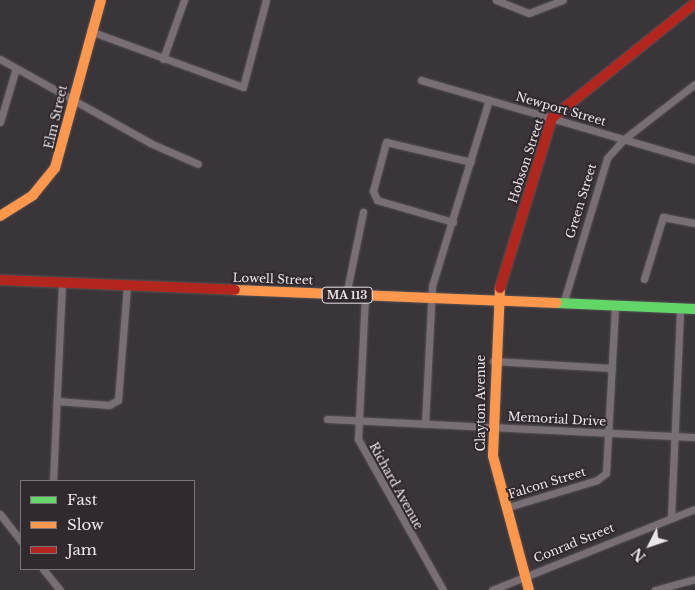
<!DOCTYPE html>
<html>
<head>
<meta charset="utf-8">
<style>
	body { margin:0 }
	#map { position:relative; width:695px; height:590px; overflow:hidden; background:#3a3538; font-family:"Libre Baskerville",serif }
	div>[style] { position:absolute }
	.roads { filter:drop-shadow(0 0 1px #555254) drop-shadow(0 0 1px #555254) }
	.street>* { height:7px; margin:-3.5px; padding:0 3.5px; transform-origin:3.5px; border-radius:3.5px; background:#786f76 }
	.fast>* { height:10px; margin:-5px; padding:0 5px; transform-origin:5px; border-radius:5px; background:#63d668 }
	.slow>* { height:10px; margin:-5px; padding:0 5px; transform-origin:5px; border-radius:5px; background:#ff974d }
	.jam>* { height:10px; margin:-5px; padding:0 5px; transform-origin:5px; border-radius:5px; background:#b3261e }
	span { translate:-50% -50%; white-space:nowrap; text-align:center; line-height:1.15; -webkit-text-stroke:4px #302a2f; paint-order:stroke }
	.shield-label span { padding:1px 4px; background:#302a2f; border:1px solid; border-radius:4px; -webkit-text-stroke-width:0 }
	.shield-label { font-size:11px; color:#eae5e9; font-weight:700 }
	.street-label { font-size:12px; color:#eae5e9 }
	.legend { position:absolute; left:20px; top:480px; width:175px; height:90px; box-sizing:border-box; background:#302a2f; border:1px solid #7a7579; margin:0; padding:6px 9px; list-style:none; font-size:15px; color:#eae5e9 }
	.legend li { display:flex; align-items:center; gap:10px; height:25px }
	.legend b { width:25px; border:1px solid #7a7579 }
	.north { position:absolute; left:625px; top:520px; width:50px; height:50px; -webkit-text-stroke:4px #302a2f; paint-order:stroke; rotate:229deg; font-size:14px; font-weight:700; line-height:20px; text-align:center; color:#eae5e9 }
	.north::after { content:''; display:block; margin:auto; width:18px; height:22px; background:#eae5e9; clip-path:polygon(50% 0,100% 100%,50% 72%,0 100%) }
</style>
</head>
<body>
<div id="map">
	<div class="roads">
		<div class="street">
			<i style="left:496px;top:0;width:35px;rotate:22deg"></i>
			<i style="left:529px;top:13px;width:36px;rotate:-21deg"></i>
			<i style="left:90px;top:31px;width:163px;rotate:20.1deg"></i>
			<i style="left:243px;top:87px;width:90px;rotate:-75.2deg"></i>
			<i style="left:0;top:59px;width:172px;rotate:29.2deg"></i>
			<i style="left:150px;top:143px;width:52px;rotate:23.6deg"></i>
			<i style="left:163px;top:59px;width:63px;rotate:-70.4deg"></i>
			<i style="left:421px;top:80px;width:285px;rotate:16.3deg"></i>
			<i style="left:0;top:122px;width:56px;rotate:-73.5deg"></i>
			<i style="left:453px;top:222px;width:79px;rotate:-163.9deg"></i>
			<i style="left:377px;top:200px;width:10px;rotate:-114deg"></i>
			<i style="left:373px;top:191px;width:51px;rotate:-75.1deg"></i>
			<i style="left:386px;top:142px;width:87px;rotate:13.2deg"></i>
			<i style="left:644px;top:279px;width:65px;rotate:-73deg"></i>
			<i style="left:663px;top:217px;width:33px;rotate:11deg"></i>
			<i style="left:346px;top:295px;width:85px;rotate:-78.4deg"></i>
			<i style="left:365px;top:296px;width:143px;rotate:92.8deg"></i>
			<i style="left:358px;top:439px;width:173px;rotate:60.6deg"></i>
			<i style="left:563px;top:304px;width:152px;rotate:-73.2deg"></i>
			<i style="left:607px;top:158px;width:25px;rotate:-48deg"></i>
			<i style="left:624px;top:139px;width:90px;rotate:-37.8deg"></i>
			<i style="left:493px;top:361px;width:119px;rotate:3.4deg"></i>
			<i style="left:57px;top:401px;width:52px;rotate:4.4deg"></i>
			<i style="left:109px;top:405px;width:10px;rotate:-29deg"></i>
			<i style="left:118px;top:400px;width:115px;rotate:-85.5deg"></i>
			<i style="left:327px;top:419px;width:368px;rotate:2.8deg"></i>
			<i style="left:425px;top:424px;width:138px;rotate:-87.1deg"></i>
			<i style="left:432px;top:286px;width:195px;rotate:-73deg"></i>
			<i style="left:53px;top:481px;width:198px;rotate:-87.4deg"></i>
			<i style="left:505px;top:508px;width:96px;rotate:-16.9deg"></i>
			<i style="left:597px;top:480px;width:11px;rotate:-38deg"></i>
			<i style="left:606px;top:473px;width:167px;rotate:-86.9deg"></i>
			<i style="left:0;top:514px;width:34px;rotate:52deg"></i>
			<i style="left:671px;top:518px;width:209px;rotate:-87.5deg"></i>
			<i style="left:43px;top:569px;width:27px;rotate:51deg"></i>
			<i style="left:492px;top:590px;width:219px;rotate:-21.8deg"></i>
			<i style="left:655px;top:590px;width:41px;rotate:-15.4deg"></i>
		</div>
		<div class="fast">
			<i style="left:557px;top:303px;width:138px;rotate:2.5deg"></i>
		</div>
		<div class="slow">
			<i style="left:0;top:216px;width:39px;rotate:-32deg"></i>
			<i style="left:33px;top:195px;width:35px;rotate:-51deg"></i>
			<i style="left:55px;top:168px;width:174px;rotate:-74.7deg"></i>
			<i style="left:500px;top:288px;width:168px;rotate:92.4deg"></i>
			<i style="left:493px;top:456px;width:139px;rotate:75deg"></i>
			<i style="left:235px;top:290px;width:322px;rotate:2.3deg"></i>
		</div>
		<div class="jam">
			<i style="left:0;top:280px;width:235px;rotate:2.4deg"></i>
			<i style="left:500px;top:288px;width:178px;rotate:-73deg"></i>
			<i style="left:552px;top:118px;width:184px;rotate:-38.8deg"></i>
		</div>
	</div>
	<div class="shield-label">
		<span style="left:347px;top:295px">MA 113</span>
	</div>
	<div class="street-label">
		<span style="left:561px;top:109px;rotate:16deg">Newport Street</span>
		<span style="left:56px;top:117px;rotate:-77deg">Elm Street</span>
		<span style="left:526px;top:161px;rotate:-72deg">Hobson Street</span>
		<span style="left:581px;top:201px;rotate:-73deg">Green Street</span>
		<span style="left:273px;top:279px;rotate:2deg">Lowell Street</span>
		<span style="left:481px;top:403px;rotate:-90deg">Clayton Avenue</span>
		<span style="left:557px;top:419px;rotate:3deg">Memorial Drive</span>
		<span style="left:547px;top:483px;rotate:-17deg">Falcon Street</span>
		<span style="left:396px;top:486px;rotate:61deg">Richard Avenue</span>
		<span style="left:574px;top:543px;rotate:-22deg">Conrad Street</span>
	</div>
	<ul class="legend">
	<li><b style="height:6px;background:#63d668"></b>Fast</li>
	<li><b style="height:6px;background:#ff974d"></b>Slow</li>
	<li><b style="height:6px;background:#b3261e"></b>Jam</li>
	</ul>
	<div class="north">N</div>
</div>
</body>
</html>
